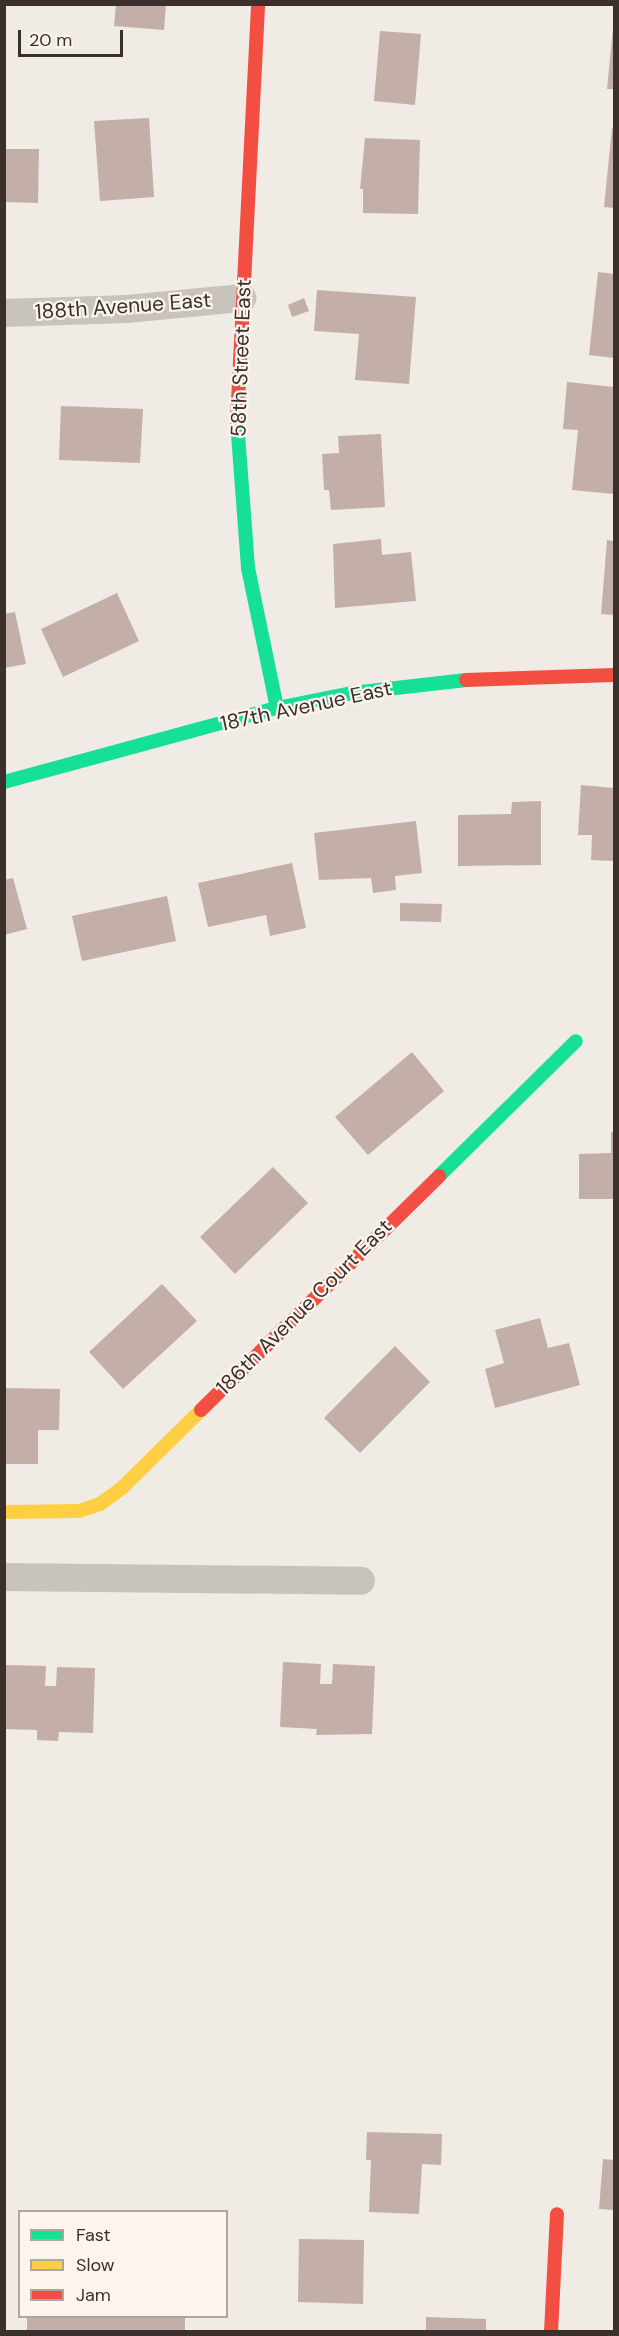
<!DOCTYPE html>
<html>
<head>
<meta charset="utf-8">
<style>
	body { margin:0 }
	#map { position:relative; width:619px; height:2336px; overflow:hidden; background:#f0ebe5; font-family:"DM Sans",sans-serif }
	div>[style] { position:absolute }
	.building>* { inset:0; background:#c3afa7 }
	.street>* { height:28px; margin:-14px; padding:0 14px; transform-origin:14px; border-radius:14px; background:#c9c3be }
	.fast>* { height:14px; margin:-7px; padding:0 7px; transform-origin:7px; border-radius:7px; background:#16e098 }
	.slow>* { height:14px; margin:-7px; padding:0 7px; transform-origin:7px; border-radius:7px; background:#ffcf43 }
	.jam>* { height:14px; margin:-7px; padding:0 7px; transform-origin:7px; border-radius:7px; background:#f24e42 }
	span { translate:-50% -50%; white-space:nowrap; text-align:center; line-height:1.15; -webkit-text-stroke:4.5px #fbf5ee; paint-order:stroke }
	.street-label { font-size:21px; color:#3b302b }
	.frame { position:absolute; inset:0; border:6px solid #3b302b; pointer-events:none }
	.legend { position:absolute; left:18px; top:2210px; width:210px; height:108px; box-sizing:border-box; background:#fbf5ee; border:2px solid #aea6a0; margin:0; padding:8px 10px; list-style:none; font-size:18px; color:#3b302b }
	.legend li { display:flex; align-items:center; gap:12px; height:30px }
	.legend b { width:30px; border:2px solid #aea6a0 }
	.scale { position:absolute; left:18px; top:30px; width:105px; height:27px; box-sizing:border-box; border:3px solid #3b302b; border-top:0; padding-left:8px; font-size:18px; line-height:21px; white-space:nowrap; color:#3b302b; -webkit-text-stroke:4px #fbf5ee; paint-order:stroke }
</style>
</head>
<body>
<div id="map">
	<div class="building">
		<i style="clip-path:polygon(116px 4px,166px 4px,164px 30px,114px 26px)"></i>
		<i style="clip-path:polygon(613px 28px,614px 28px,614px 89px,607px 89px)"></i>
		<i style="clip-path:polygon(380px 31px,421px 34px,415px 105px,374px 101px)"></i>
		<i style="clip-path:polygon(149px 118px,154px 197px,100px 201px,94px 121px)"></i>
		<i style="clip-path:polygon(612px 128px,614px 128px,614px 208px,604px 207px)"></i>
		<i style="clip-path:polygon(365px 138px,420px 140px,418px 214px,363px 213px,363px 189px,360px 189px)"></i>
		<i style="clip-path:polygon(4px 149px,39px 149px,38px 203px,4px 202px)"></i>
		<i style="clip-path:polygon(598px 272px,614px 274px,614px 358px,589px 355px)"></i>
		<i style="clip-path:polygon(317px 290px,416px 297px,409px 384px,355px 380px,359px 334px,314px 331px)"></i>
		<i style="clip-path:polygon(304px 298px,309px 311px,292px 317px,288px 305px)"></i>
		<i style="clip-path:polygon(567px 382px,614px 387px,614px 494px,572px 490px,578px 430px,563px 429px)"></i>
		<i style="clip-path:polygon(61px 406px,143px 409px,140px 463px,59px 460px)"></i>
		<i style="clip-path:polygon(381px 434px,385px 507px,331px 510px,329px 490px,324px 490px,322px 454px,339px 453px,338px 436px)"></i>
		<i style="clip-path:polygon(381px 539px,382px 555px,411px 552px,416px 601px,335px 608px,333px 544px)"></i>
		<i style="clip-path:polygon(607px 540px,614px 541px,614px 615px,601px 614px)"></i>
		<i style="clip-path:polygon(117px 593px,139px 641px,63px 677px,41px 629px)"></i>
		<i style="clip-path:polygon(15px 612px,26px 664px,4px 668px,4px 614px)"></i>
		<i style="clip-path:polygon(581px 785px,614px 788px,614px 861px,591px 860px,592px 835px,578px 835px)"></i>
		<i style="clip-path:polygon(541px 801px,541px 865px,458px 866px,458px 815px,511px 814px,512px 802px)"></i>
		<i style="clip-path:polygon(416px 821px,422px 873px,395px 876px,396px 890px,373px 893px,371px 878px,319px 880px,314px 833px)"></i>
		<i style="clip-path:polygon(292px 863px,306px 928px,270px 936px,266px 915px,208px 927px,198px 883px)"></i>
		<i style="clip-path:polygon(13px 878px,27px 929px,4px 935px,4px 880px)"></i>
		<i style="clip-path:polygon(167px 896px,176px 941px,82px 961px,72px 916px)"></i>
		<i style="clip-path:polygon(400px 903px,442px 904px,441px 922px,400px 921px)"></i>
		<i style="clip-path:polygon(412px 1052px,444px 1091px,368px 1155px,335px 1117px)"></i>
		<i style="clip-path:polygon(611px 1132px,614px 1132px,614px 1199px,579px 1199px,579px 1154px,611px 1153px)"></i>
		<i style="clip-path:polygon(273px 1167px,308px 1203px,235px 1274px,200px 1237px)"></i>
		<i style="clip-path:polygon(162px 1284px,197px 1321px,123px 1389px,89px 1352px)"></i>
		<i style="clip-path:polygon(540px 1318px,548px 1348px,569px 1343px,580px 1385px,495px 1408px,485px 1369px,504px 1363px,495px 1330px)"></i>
		<i style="clip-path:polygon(395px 1346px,430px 1382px,360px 1453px,324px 1418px)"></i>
		<i style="clip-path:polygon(4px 1388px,60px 1389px,59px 1430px,38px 1430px,38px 1464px,4px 1464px)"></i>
		<i style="clip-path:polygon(283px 1662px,321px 1664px,320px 1684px,332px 1684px,333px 1664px,375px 1666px,372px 1734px,316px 1735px,317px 1729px,280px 1727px)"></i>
		<i style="clip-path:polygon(5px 1665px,46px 1666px,45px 1686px,56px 1686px,57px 1667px,95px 1668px,93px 1733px,59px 1732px,58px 1741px,37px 1740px,37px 1730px,4px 1729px)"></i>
		<i style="clip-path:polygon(367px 2132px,442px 2134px,441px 2165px,422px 2164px,419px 2214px,369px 2212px,371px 2160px,366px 2160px)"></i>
		<i style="clip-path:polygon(603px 2159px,614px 2160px,614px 2210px,599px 2209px)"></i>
		<i style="clip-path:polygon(299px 2239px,364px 2240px,363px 2304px,298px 2302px)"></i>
		<i style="clip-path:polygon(27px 2316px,185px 2316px,185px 2332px,27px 2332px)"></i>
		<i style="clip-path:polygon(426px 2317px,486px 2319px,486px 2332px,426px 2332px)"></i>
	</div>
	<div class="street">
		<i style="left:4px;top:313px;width:123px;rotate:-1.9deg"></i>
		<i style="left:127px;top:309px;width:116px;rotate:-5.5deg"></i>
		<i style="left:4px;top:1577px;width:357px;rotate:0.6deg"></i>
	</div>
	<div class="fast">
		<i style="left:237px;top:421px;width:147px;rotate:85.7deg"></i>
		<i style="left:248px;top:568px;width:143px;rotate:78.3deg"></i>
		<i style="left:4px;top:782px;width:283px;rotate:-15.2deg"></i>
		<i style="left:277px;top:708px;width:76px;rotate:-11.3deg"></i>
		<i style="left:352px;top:693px;width:115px;rotate:-6.5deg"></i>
		<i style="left:439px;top:1176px;width:192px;rotate:-44.6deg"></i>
	</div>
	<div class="slow">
		<i style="left:4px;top:1512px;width:75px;rotate:-0.8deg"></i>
		<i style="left:79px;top:1511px;width:22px;rotate:-18deg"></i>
		<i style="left:100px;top:1504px;width:27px;rotate:-36deg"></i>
		<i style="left:122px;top:1488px;width:111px;rotate:-44.6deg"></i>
	</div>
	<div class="jam">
		<i style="left:237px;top:421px;width:418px;rotate:-87.1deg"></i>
		<i style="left:466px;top:680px;width:148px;rotate:-1.9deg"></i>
		<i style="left:201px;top:1410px;width:334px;rotate:-44.5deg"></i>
		<i style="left:551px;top:2332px;width:118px;rotate:-87.1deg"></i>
	</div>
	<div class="street-label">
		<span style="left:123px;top:306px;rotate:-4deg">188th Avenue East</span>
		<span style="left:241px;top:358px;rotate:-88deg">58th Street East</span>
		<span style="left:306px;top:706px;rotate:-12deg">187th Avenue East</span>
		<span style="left:304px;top:1307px;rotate:-45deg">186th Avenue Court East</span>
	</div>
	<div class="frame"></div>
	<ul class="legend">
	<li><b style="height:8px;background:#16e098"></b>Fast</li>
	<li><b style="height:8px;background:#ffcf43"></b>Slow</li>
	<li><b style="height:8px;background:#f24e42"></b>Jam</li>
	</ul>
	<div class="scale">20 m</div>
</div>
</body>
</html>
